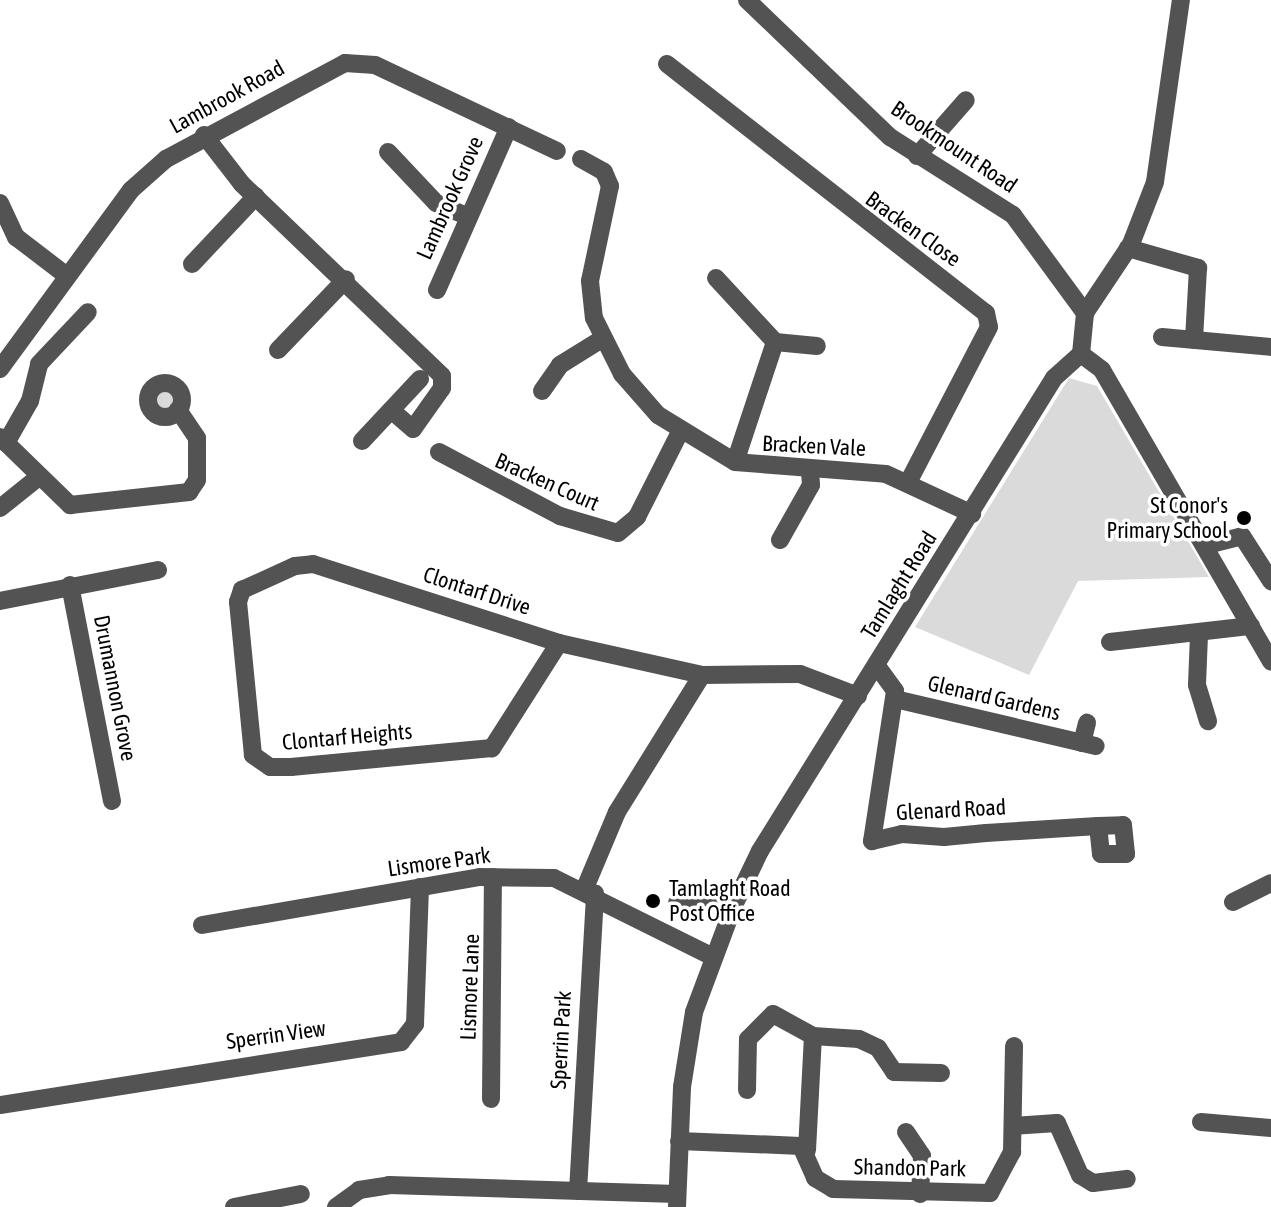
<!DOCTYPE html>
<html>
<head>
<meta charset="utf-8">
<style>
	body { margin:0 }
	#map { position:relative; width:1271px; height:1207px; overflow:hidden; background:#fff; font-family:"Asap Condensed",sans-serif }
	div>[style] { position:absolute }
	.green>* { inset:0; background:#dadada }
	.round { border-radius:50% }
	.minor>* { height:18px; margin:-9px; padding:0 9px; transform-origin:9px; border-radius:9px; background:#535353 }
	.minor>.ring { margin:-9px; padding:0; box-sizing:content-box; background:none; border:18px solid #535353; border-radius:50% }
	.dots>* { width:22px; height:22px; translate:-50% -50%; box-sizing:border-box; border:4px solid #fff; border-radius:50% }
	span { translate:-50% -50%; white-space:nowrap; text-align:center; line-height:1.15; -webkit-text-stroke:7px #fff; paint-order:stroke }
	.street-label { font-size:22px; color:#000 }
	.poi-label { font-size:22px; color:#000 }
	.right { translate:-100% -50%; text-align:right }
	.left { translate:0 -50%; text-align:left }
</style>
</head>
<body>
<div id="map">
	<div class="green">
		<i style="clip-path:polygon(1069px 378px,1097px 386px,1209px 577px,1078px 581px,1029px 675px,915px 627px)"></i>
		<i class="round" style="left:155px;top:390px;width:20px;height:20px"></i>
	</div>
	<div class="minor">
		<i style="left:747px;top:0;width:198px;rotate:43.8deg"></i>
		<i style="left:890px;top:137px;width:146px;rotate:32.4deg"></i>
		<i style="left:1013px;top:215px;width:122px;rotate:53.7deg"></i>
		<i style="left:667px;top:64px;width:405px;rotate:38deg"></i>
		<i style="left:986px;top:313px;width:14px;rotate:78deg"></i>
		<i style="left:989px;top:327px;width:174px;rotate:117.5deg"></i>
		<i style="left:204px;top:135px;width:62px;rotate:52.2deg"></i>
		<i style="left:242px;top:184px;width:277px;rotate:43.8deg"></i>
		<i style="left:442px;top:376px;width:12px;rotate:90deg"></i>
		<i style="left:442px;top:388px;width:50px;rotate:125.3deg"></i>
		<i style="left:413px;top:429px;width:29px;rotate:-139deg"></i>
		<i style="left:388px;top:152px;width:70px;rotate:46.7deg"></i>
		<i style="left:436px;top:203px;width:34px;rotate:23deg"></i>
		<i style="left:917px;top:156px;width:74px;rotate:-48.8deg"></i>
		<i style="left:581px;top:159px;width:26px;rotate:29deg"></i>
		<i style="left:604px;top:172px;width:15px;rotate:67deg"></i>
		<i style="left:610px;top:186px;width:97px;rotate:101.9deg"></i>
		<i style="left:590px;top:281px;width:37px;rotate:84deg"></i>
		<i style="left:594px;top:318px;width:63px;rotate:63.4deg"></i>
		<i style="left:622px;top:374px;width:55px;rotate:48.7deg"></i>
		<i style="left:658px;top:415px;width:90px;rotate:31.4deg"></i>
		<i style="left:735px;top:462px;width:151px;rotate:4.5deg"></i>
		<i style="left:886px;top:474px;width:95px;rotate:24.9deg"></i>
		<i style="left:0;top:203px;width:38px;rotate:65deg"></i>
		<i style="left:16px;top:237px;width:64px;rotate:37.4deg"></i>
		<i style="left:1128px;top:248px;width:73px;rotate:15.9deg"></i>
		<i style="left:1198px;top:268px;width:72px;rotate:93.2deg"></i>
		<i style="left:192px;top:264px;width:93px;rotate:-46.7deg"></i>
		<i style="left:716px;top:278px;width:87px;rotate:47.3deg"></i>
		<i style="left:775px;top:342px;width:126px;rotate:108.4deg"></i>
		<i style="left:437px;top:290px;width:178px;rotate:-66.2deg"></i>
		<i style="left:1162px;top:337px;width:109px;rotate:5.2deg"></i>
		<i style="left:775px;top:342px;width:42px;rotate:5.4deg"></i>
		<i style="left:278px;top:350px;width:98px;rotate:-46.2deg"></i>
		<i style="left:1081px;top:354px;width:26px;rotate:37deg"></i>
		<i style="left:1102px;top:370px;width:337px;rotate:59.9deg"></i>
		<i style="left:0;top:369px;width:222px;rotate:-53.8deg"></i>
		<i style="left:131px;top:190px;width:47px;rotate:-41.5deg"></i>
		<i style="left:166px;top:159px;width:203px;rotate:-28.2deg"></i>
		<i style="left:345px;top:63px;width:30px;rotate:4deg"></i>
		<i style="left:375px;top:65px;width:201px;rotate:25.3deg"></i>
		<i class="ring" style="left:148px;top:383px;width:16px;height:16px"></i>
		<i style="left:542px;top:391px;width:32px;rotate:-55deg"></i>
		<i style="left:560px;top:365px;width:49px;rotate:-31.8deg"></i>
		<i style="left:0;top:437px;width:98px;rotate:44.2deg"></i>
		<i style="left:70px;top:505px;width:120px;rotate:-6.2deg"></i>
		<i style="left:189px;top:492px;width:14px;rotate:-56deg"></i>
		<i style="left:197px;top:480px;width:42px;rotate:-90deg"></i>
		<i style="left:197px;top:438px;width:34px;rotate:-124deg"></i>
		<i style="left:362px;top:441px;width:85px;rotate:-46.9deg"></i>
		<i style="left:6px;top:443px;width:48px;rotate:-60.3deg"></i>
		<i style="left:30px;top:401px;width:38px;rotate:-76deg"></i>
		<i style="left:39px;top:364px;width:71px;rotate:-46.7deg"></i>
		<i style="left:439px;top:452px;width:137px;rotate:27.9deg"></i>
		<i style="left:560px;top:516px;width:60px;rotate:16.3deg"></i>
		<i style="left:618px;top:533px;width:25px;rotate:-40deg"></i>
		<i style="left:637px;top:517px;width:95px;rotate:-63.2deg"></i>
		<i style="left:0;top:508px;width:51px;rotate:-38.7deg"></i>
		<i style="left:780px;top:540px;width:63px;rotate:-60.6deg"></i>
		<i style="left:811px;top:485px;width:15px;rotate:-94deg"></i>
		<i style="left:1207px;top:545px;width:36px;rotate:-14deg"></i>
		<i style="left:1242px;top:536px;width:54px;rotate:57.2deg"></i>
		<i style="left:70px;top:585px;width:220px;rotate:79deg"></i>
		<i style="left:0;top:601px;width:161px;rotate:-11.1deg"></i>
		<i style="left:1199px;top:635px;width:50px;rotate:92.3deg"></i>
		<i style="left:1197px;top:685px;width:38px;rotate:73deg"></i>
		<i style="left:1110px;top:642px;width:142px;rotate:-6.5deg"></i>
		<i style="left:559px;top:643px;width:125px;rotate:122.5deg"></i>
		<i style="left:492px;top:748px;width:202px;rotate:174.6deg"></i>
		<i style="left:291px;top:767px;width:21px;rotate:180deg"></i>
		<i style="left:270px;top:767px;width:21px;rotate:-145deg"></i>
		<i style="left:253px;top:755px;width:154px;rotate:-95.6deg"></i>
		<i style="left:238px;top:602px;width:13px;rotate:-72deg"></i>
		<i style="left:242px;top:590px;width:58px;rotate:-24.4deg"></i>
		<i style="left:295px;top:566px;width:18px;rotate:-6deg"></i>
		<i style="left:313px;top:564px;width:258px;rotate:17.8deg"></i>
		<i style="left:559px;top:643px;width:147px;rotate:12.6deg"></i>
		<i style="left:702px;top:675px;width:98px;rotate:-0.6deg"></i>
		<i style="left:800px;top:674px;width:62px;rotate:20.8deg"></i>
		<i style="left:877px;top:666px;width:31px;rotate:54deg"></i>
		<i style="left:895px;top:691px;width:152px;rotate:98.7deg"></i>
		<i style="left:872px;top:841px;width:31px;rotate:-13deg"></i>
		<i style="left:902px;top:834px;width:42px;rotate:4.1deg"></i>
		<i style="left:944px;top:837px;width:42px;rotate:-5.4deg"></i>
		<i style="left:986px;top:833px;width:112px;rotate:-3.6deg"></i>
		<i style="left:1098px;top:826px;width:25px;rotate:-2deg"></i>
		<i style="left:1123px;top:825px;width:29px;rotate:84deg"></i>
		<i style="left:1126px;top:854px;width:25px;rotate:180deg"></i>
		<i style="left:1101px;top:854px;width:28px;rotate:-96deg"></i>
		<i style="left:895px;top:699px;width:206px;rotate:13.2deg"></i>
		<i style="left:1082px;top:743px;width:21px;rotate:-76deg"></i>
		<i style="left:585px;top:888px;width:82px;rotate:-67.2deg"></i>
		<i style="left:617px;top:812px;width:161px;rotate:-58.2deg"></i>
		<i style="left:1233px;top:902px;width:42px;rotate:-26.6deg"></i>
		<i style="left:677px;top:903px;width:31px;rotate:-6deg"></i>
		<i style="left:708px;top:900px;width:27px;rotate:20deg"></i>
		<i style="left:202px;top:925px;width:282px;rotate:-9.8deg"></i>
		<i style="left:480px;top:877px;width:74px;rotate:0.8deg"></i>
		<i style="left:554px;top:878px;width:178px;rotate:26.4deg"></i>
		<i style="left:747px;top:1090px;width:51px;rotate:-88.9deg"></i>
		<i style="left:748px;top:1039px;width:35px;rotate:-45deg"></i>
		<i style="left:773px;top:1014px;width:46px;rotate:28.8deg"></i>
		<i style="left:491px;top:1099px;width:222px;rotate:-89.5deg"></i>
		<i style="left:0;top:1105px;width:406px;rotate:-8.9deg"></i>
		<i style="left:401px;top:1042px;width:23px;rotate:-52deg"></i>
		<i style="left:415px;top:1024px;width:137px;rotate:-87.9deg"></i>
		<i style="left:1201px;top:1122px;width:70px;rotate:4.9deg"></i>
		<i style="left:1013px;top:1126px;width:44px;rotate:-3.9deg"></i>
		<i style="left:1057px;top:1123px;width:57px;rotate:66.1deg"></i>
		<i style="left:1080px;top:1175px;width:15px;rotate:32deg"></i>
		<i style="left:1093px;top:1183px;width:34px;rotate:-7deg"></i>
		<i style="left:906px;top:1132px;width:29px;rotate:56deg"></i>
		<i style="left:922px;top:1156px;width:38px;rotate:93deg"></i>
		<i style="left:679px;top:1141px;width:122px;rotate:2.3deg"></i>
		<i style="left:801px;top:1146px;width:35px;rotate:66deg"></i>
		<i style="left:815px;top:1178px;width:21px;rotate:31deg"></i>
		<i style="left:833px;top:1189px;width:157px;rotate:1.5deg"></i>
		<i style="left:990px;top:1193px;width:47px;rotate:-61.8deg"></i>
		<i style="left:1012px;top:1152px;width:106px;rotate:-88.9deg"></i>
		<i style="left:807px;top:1150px;width:114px;rotate:-87deg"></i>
		<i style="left:813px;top:1036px;width:46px;rotate:3.7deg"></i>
		<i style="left:859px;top:1039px;width:21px;rotate:25deg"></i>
		<i style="left:878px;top:1048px;width:29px;rotate:56deg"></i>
		<i style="left:894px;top:1072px;width:47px;rotate:1.2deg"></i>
		<i style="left:578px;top:1191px;width:298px;rotate:-86.7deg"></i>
		<i style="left:234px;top:1207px;width:68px;rotate:-11deg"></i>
		<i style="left:336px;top:1207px;width:29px;rotate:-36deg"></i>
		<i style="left:359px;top:1190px;width:30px;rotate:-9deg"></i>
		<i style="left:389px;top:1185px;width:288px;rotate:1.8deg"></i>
		<i style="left:677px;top:1207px;width:120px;rotate:-87.6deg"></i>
		<i style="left:682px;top:1087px;width:76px;rotate:-80.9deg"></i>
		<i style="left:694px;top:1012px;width:114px;rotate:-69.5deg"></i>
		<i style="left:734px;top:905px;width:60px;rotate:-64.3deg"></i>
		<i style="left:760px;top:851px;width:557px;rotate:-58.14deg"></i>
		<i style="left:1054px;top:378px;width:36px;rotate:-42deg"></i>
		<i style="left:1081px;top:354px;width:41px;rotate:-84.4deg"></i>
		<i style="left:1085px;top:313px;width:83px;rotate:-56.3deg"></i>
		<i style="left:1131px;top:244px;width:66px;rotate:-68.8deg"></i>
		<i style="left:1155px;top:182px;width:184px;rotate:-81.9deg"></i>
	</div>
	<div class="dots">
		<i style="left:1244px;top:518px;background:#000"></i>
		<i style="left:653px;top:901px;background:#000"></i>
	</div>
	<div class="street-label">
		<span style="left:227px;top:97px;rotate:-29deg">Lambrook Road</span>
		<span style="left:954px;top:147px;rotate:34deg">Brookmount Road</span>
		<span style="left:450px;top:198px;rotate:-66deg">Lambrook Grove</span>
		<span style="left:913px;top:229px;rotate:36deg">Bracken Close</span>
		<span style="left:814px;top:446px;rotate:3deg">Bracken Vale</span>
		<span style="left:547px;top:482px;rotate:24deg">Bracken Court</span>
		<span style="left:899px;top:585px;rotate:-58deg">Tamlaght Road</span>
		<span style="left:477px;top:591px;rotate:18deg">Clontarf Drive</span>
		<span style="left:115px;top:688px;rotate:79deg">Drumannon Grove</span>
		<span style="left:994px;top:698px;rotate:13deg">Glenard Gardens</span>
		<span style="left:347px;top:737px;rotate:-5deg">Clontarf Heights</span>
		<span style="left:951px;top:810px;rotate:-3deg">Glenard Road</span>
		<span style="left:439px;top:862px;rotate:-8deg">Lismore Park</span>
		<span style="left:470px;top:987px;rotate:-88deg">Lismore Lane</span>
		<span style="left:276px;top:1035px;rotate:-8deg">Sperrin View</span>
		<span style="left:561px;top:1040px;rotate:-87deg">Sperrin Park</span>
		<span style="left:910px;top:1168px;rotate:1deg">Shandon Park</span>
	</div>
	<div class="poi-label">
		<span class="right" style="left:1228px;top:518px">St Conor's<br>Primary School</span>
		<span class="left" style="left:669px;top:901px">Tamlaght Road<br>Post Office</span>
	</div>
</div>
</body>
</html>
